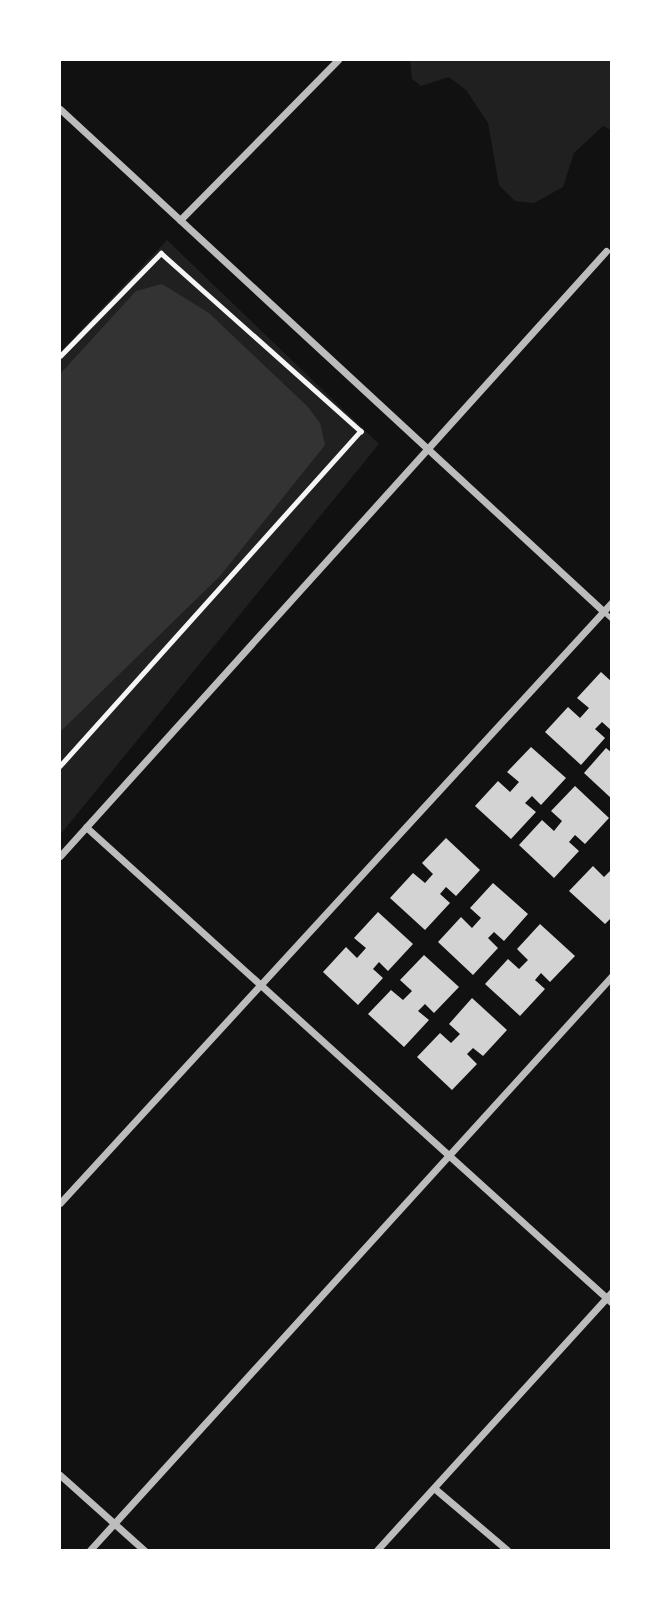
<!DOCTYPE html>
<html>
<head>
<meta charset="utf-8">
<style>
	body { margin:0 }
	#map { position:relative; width:671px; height:1610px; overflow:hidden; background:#111; font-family:Barlow,sans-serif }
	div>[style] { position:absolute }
	.green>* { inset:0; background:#202020 }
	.water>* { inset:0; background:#333 }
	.building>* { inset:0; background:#d3d3d3 }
	.path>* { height:4.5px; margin:-2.25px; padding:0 2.25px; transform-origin:2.25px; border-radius:2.25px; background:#f5f5f5 }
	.service>* { height:5px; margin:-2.5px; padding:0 2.5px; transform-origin:2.5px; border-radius:2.5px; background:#bcbcbc }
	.minor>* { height:7px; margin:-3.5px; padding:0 3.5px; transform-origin:3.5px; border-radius:3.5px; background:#bcbcbc }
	span { translate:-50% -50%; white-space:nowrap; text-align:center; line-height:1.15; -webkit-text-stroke:5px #fff; paint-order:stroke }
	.frame { position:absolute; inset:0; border:61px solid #fff; pointer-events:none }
</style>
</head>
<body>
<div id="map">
	<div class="green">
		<i style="clip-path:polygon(410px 60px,611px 60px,611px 130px,603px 126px,574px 153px,563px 187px,534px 203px,515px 201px,499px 185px,488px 123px,466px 90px,449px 77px,421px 86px,412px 79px)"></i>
		<i style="clip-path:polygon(167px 240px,379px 444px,60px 835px,60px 352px)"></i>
	</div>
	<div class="water">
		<i style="clip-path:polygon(162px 284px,209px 313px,308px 407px,320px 423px,325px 445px,220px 576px,60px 732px,60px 374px,136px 291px)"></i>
	</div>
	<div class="building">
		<i style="clip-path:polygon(601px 672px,612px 682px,612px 731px,602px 722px,595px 729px,605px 738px,581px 765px,545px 732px,568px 707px,580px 718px,589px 708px,577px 698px)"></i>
		<i style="clip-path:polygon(531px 747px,566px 778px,541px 805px,532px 796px,525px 803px,536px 812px,511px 839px,475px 806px,498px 781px,510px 792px,519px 782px,507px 772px)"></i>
		<i style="clip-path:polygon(606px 748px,612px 753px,612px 799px,584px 773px)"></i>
		<i style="clip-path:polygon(575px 786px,609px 818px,585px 844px,575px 835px,569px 842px,579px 851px,554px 878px,519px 845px,542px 820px,554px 831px,562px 821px,551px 811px)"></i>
		<i style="clip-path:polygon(446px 838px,480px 870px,456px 896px,446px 887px,440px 894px,450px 903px,425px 930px,390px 898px,413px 873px,425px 883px,433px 874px,422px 863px)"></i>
		<i style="clip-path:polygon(593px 866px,604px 877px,612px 869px,612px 917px,605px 924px,569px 891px)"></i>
		<i style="clip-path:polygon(493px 883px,528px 914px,504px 941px,494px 932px,488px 938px,498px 948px,473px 975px,438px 942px,461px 917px,472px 928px,481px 918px,470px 908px)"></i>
		<i style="clip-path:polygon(378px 912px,413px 944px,388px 971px,379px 962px,373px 969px,383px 978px,358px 1005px,323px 972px,346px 947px,357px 958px,366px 948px,354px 938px)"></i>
		<i style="clip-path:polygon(540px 924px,575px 956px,550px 982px,541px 973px,535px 980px,545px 989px,520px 1016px,485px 984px,508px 959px,519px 969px,528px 960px,517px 949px)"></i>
		<i style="clip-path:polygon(424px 955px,459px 987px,434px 1013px,425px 1004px,418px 1011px,429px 1020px,404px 1047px,368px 1014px,391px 990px,403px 1000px,412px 991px,400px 980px)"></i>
		<i style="clip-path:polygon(472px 998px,507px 1030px,483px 1056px,473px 1048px,467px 1054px,477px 1064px,452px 1090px,417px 1057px,440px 1033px,451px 1043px,460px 1034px,449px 1024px)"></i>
	</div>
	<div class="path">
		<i style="left:60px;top:356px;width:144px;rotate:-45.6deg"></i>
		<i style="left:161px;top:253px;width:268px;rotate:41.7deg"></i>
		<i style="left:361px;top:431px;width:450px;rotate:131.9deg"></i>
	</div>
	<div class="service">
		<i style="left:603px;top:611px;width:12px;rotate:42deg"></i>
	</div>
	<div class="minor">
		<i style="left:60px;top:109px;width:739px;rotate:42.75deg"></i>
		<i style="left:180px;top:220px;width:225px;rotate:-45.4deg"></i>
		<i style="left:86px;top:827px;width:709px;rotate:42.14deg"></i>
		<i style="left:60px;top:856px;width:815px;rotate:-47.93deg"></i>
		<i style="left:60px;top:1203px;width:816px;rotate:-47.43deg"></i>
		<i style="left:60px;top:1475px;width:113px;rotate:41.8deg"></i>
		<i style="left:434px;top:1488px;width:96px;rotate:40.3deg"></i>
		<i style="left:90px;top:1550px;width:776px;rotate:-47.72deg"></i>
		<i style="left:377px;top:1550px;width:349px;rotate:-47.7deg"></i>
	</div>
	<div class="frame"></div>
</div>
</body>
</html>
